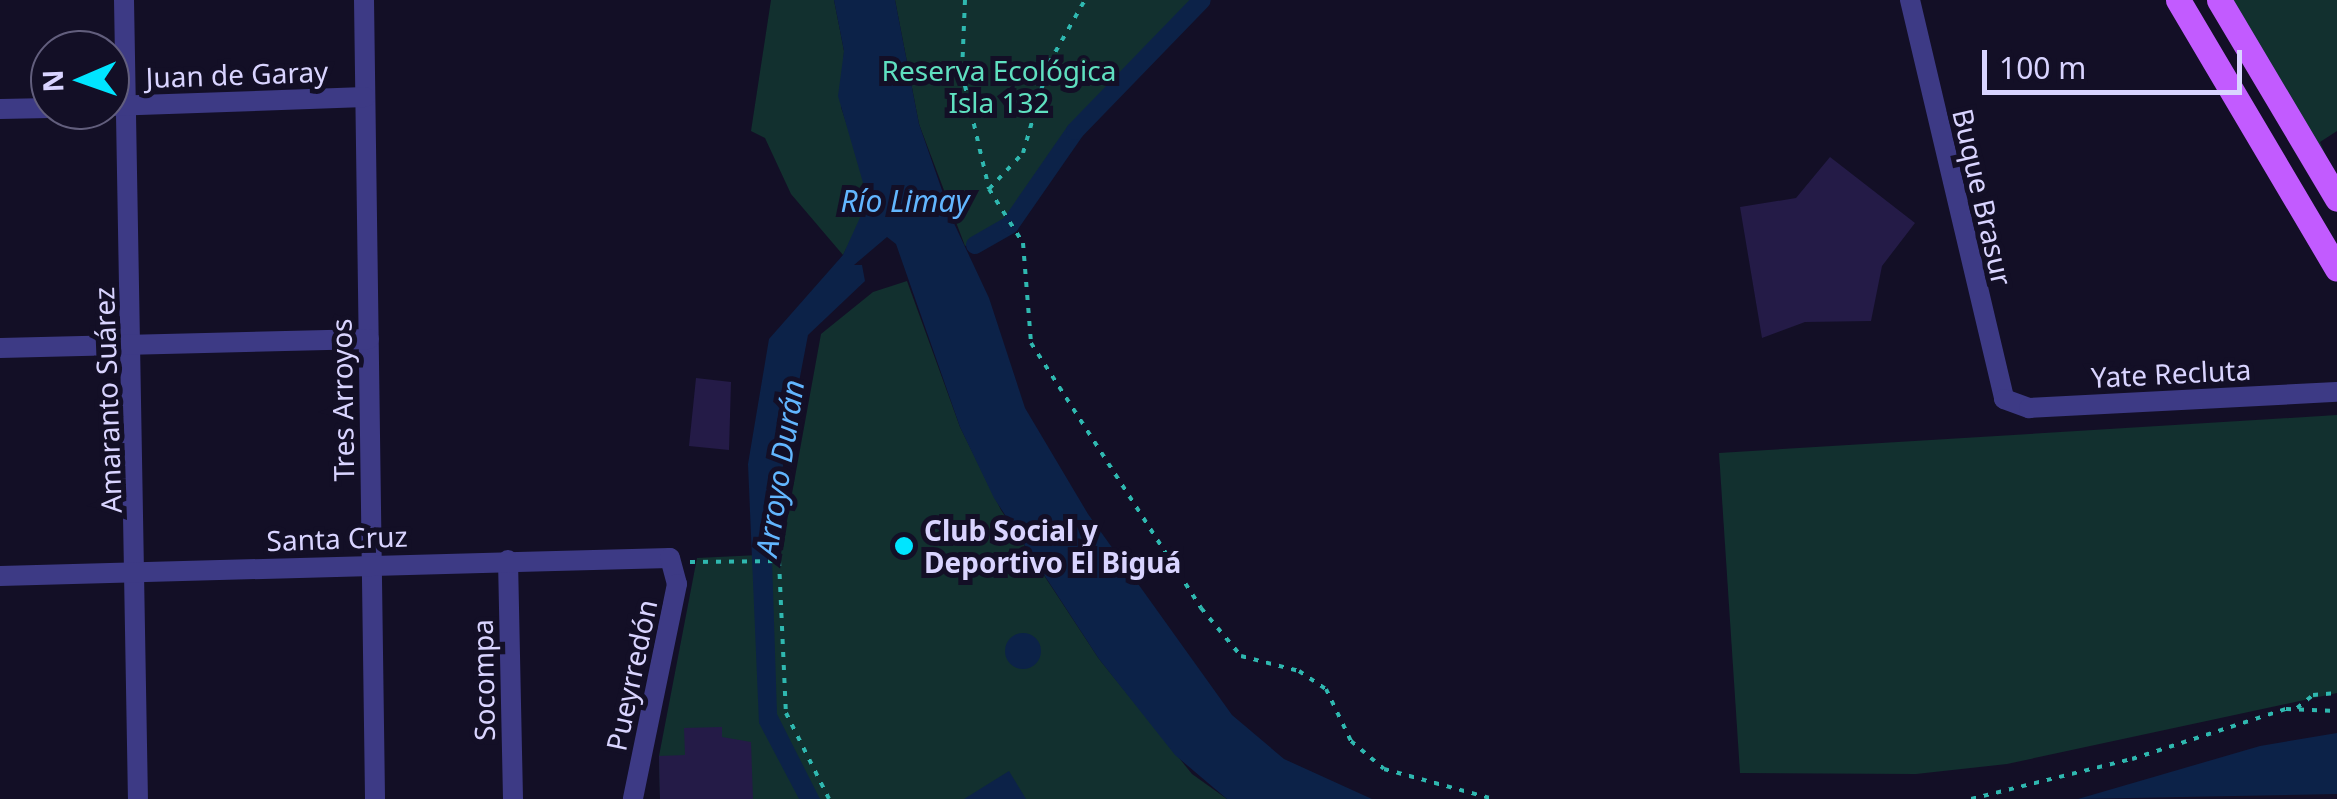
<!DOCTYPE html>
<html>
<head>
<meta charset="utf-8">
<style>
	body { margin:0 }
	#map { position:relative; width:2337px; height:799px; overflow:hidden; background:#130f26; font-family:"Noto Sans",sans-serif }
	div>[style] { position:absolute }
	.green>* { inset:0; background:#12302f }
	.water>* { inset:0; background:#0c2248 }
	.round { border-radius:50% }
	.canal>* { height:18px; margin:-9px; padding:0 9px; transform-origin:9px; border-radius:9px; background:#0c2248 }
	.building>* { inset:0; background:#241b47 }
	.path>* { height:4px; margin-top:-2px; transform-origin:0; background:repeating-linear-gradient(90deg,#2fb8b0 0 5px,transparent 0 13px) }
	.minor>* { height:20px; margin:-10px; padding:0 10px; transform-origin:10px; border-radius:10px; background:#3d3a85 }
	.major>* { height:25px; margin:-12.5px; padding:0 12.5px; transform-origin:12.5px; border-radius:12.5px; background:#c25bff }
	.dots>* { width:28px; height:28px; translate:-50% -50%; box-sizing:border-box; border:5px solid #130f26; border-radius:50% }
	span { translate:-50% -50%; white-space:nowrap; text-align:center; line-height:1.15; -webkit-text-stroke:10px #130f26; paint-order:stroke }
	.park-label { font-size:28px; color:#5fe0c0 }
	.street-label { font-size:28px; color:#d9d4ff }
	.poi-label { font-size:28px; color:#d9d4ff; font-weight:700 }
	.left { translate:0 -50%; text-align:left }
	.water-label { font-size:30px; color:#62b6ff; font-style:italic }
	.north { position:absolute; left:30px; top:30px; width:100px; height:100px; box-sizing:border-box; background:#130f26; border:2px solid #625e7d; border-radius:50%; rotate:268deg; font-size:28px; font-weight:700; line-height:40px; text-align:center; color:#d9d4ff }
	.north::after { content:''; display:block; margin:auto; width:35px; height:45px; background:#00e5ff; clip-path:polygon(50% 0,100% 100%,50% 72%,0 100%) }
	.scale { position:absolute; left:1982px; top:50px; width:260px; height:45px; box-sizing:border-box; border:5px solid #d9d4ff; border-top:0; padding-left:12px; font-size:30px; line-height:35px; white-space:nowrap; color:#d9d4ff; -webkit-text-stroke:8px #130f26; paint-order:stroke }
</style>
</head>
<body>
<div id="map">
	<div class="green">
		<i style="clip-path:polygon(771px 0,834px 0,844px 51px,841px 107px,867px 185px,865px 213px,843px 255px,791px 194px,765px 138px,751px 131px)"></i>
		<i style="clip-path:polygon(895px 0,1202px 0,1075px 131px,1003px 232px,965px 246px,919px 124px)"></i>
		<i style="clip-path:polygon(2228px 0,2337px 0,2337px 131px,2320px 142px,2337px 182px)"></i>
		<i style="clip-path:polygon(907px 281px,960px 427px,1001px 510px,1099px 659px,1192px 774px,1227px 799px,660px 799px,659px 756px,697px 558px,781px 554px,821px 334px,873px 292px)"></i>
		<i style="clip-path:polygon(2337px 415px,2337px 693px,2007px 764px,1916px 774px,1740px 773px,1719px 453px)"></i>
	</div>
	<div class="water">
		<i style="clip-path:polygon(834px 0,895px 0,919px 124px,952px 219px,989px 298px,1025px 408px,1088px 514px,1232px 715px,1284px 759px,1372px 799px,1227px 799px,1175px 755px,1099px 659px,994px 498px,960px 427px,896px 244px,887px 237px,854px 265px,862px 265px,865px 281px,808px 335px,771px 528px,777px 714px,820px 799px,799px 799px,759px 723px,748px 464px,769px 339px,843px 255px,868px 200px,838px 96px,844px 51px)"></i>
		<i class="round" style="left:1005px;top:633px;width:36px;height:36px"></i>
		<i style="clip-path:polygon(2337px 733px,2337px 794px,2078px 799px,2260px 746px)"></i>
		<i style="clip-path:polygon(1009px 771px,1026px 799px,964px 799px)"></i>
	</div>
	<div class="canal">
		<i style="left:975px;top:245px;width:40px;rotate:-29.7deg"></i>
		<i style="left:1010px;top:225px;width:114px;rotate:-55.3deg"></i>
		<i style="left:1075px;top:131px;width:182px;rotate:-45.9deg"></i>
	</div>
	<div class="building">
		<i style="clip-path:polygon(1830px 157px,1915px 223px,1882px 266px,1871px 321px,1805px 322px,1762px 338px,1740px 207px,1796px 198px)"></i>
		<i style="clip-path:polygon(696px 378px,731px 382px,729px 450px,689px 446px)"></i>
		<i style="clip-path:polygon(722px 727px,722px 737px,751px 742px,753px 799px,660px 799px,659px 756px,685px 755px,684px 728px)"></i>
	</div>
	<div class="path">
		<i style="left:965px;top:0;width:73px;rotate:92.4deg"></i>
		<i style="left:962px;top:73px;width:119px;rotate:76.9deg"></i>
		<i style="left:989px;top:189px;width:64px;rotate:57.8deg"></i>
		<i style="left:1023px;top:243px;width:100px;rotate:85.4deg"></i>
		<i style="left:1031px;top:343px;width:315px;rotate:57.3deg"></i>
		<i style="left:1201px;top:608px;width:62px;rotate:50.2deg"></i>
		<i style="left:1241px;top:656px;width:60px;rotate:14.5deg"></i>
		<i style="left:1299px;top:671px;width:32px;rotate:34deg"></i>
		<i style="left:1326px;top:689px;width:58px;rotate:64.3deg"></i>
		<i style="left:1351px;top:741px;width:43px;rotate:40.3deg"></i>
		<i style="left:1384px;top:769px;width:114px;rotate:15.3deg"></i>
		<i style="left:989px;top:189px;width:50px;rotate:-46.6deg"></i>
		<i style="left:1023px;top:153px;width:94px;rotate:-73.9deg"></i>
		<i style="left:1049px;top:63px;width:73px;rotate:-60.3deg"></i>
		<i style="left:690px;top:562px;width:89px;rotate:-0.6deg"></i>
		<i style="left:779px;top:561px;width:152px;rotate:87.4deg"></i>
		<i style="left:786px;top:713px;width:96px;rotate:63.4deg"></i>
		<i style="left:2297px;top:708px;width:21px;rotate:-39deg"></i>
		<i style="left:2313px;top:695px;width:24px;rotate:-5deg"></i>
		<i style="left:1971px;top:799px;width:166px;rotate:-14deg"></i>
		<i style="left:2132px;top:759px;width:162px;rotate:-18deg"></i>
		<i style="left:2286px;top:709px;width:51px;rotate:2.2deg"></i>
	</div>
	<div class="minor">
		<i style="left:124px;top:0;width:799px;rotate:89deg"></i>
		<i style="left:364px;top:0;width:799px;rotate:89.21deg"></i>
		<i style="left:1910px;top:0;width:410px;rotate:76.7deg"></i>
		<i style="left:2004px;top:399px;width:27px;rotate:20deg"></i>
		<i style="left:2029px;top:408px;width:308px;rotate:-3deg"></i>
		<i style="left:110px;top:106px;width:255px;rotate:-2deg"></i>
		<i style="left:0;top:109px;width:50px;rotate:-1.1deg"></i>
		<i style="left:0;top:348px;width:369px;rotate:-1.4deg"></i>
		<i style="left:508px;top:560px;width:239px;rotate:88.8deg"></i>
		<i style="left:0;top:576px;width:670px;rotate:-1.54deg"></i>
		<i style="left:670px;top:558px;width:27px;rotate:75deg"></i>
		<i style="left:677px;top:584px;width:219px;rotate:101.6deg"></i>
	</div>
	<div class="major">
		<i style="left:2178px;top:0;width:312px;rotate:59.4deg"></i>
		<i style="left:2219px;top:0;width:231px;rotate:59.3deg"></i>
	</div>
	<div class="dots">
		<i style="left:904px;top:546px;background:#00e5ff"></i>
	</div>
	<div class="park-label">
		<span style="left:999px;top:86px">Reserva Ecológica<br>Isla 132</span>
	</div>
	<div class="street-label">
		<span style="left:237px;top:74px;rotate:-2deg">Juan de Garay</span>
		<span style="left:1983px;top:197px;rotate:77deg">Buque Brasur</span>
		<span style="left:2171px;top:373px;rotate:-3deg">Yate Recluta</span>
		<span style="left:107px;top:400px;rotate:-92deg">Amaranto Suárez</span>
		<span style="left:342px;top:400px;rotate:-91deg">Tres Arroyos</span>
		<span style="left:337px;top:538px;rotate:-2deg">Santa Cruz</span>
		<span style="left:631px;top:675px;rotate:-78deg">Pueyrredón</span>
		<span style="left:483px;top:680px;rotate:-91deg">Socompa</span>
	</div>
	<div class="poi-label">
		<span class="left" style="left:924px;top:546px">Club Social y<br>Deportivo El Biguá</span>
	</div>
	<div class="water-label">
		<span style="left:905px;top:201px">Río Limay</span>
		<span style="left:780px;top:468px;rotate:-81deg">Arroyo Durán</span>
	</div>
	<div class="north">N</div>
	<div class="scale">100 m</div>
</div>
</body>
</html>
